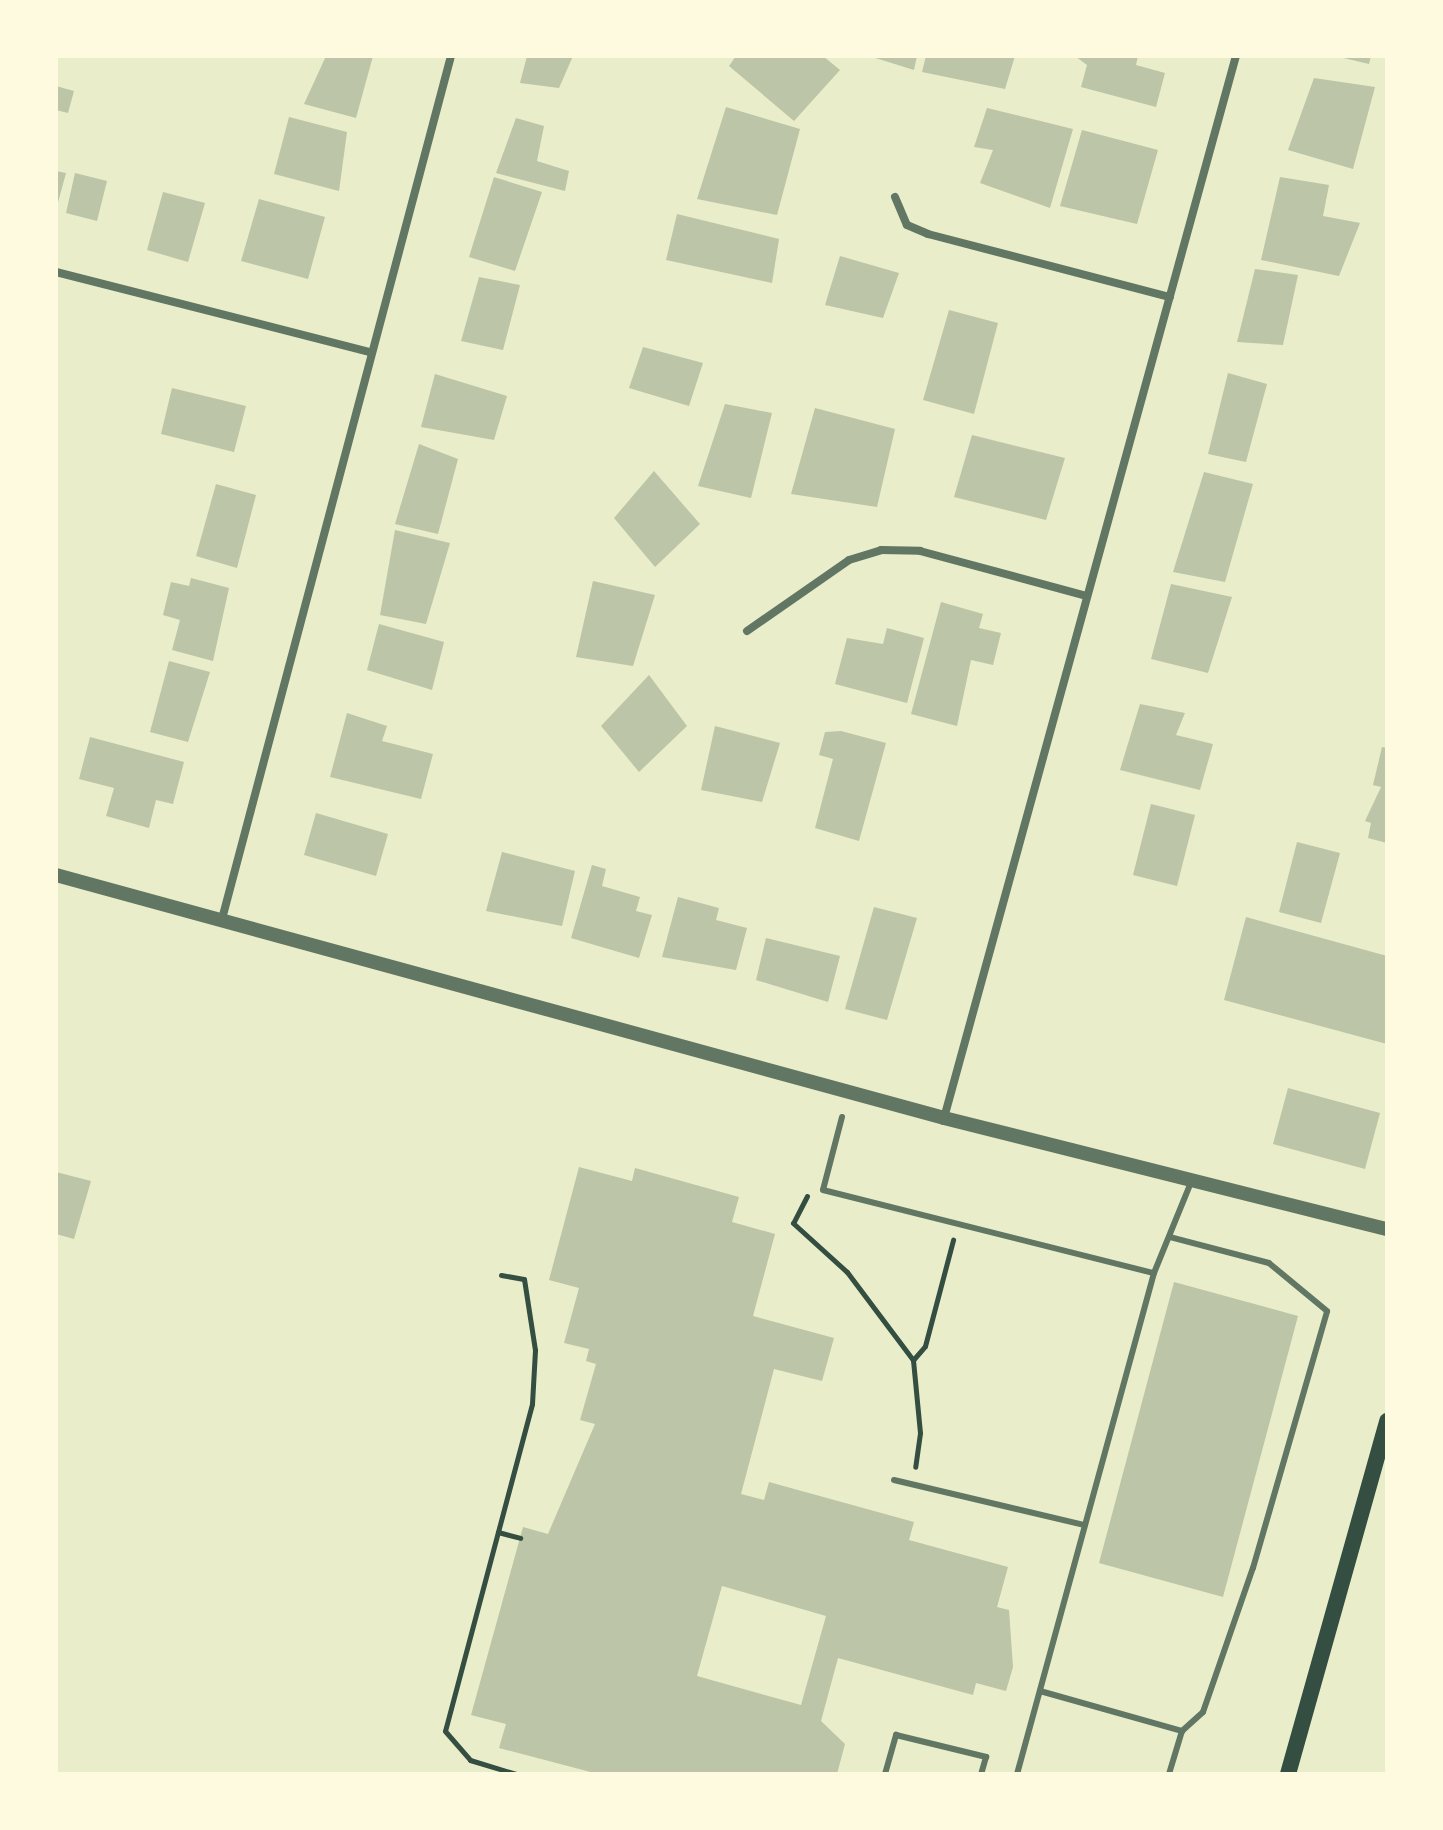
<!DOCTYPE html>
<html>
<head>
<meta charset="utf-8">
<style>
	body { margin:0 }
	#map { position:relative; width:1443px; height:1830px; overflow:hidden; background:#e9edc9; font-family:Manrope,sans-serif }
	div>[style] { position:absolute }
	.building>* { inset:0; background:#bcc5a7 }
	.path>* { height:5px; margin:-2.5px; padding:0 2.5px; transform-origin:2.5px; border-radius:2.5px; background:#344e41 }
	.service>* { height:6px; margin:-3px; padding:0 3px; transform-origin:3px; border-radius:3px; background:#617663 }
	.minor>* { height:8px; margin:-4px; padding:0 4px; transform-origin:4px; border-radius:4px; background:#617663 }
	.tertiary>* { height:14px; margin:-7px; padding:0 7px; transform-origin:7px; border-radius:7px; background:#617663 }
	.secondary>* { height:16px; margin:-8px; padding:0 8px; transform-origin:8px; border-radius:8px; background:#344e41 }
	span { translate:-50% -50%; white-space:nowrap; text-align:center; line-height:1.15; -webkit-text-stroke:7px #fefae0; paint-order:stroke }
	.frame { position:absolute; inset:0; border:58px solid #fefae0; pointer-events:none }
</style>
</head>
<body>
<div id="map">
	<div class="building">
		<i style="clip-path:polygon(326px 56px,373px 56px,356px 118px,304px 104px)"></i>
		<i style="clip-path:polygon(527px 56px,573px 56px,559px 88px,520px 83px)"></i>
		<i style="clip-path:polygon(736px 56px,823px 56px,840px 70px,794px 121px,729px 66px)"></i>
		<i style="clip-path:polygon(869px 56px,917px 56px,914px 70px)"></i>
		<i style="clip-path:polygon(926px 56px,1015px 56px,1005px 89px,922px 72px)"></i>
		<i style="clip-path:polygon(1075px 56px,1138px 56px,1136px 65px,1165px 73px,1156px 107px,1081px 87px,1087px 65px)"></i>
		<i style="clip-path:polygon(1335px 56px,1371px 56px,1369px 64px)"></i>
		<i style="clip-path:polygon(1314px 78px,1375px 87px,1353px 169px,1288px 150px)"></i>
		<i style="clip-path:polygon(56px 86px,74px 91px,68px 113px,56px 110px)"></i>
		<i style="clip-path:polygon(726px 107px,800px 129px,777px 215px,697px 199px)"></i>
		<i style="clip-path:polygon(987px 108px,1073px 129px,1050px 208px,980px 183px,993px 150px,974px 147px)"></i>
		<i style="clip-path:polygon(289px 117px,347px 132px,339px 191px,274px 174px)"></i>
		<i style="clip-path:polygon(516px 118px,544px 126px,537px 161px,569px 171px,565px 191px,496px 173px)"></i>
		<i style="clip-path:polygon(1082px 130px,1158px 150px,1137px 224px,1060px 206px)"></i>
		<i style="clip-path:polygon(56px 171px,66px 173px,57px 206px,56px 206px)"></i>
		<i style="clip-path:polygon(75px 173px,107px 181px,97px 221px,66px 213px)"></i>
		<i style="clip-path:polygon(494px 177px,542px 192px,515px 271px,469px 257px)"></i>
		<i style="clip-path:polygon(1280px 177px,1329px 185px,1323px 216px,1360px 223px,1339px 276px,1261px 260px)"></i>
		<i style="clip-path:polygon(163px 192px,205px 203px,188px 262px,147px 250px)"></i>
		<i style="clip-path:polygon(259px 199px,325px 217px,308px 279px,241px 261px)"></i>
		<i style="clip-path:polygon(677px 214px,779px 239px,772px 283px,666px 260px)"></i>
		<i style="clip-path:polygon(840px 256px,899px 273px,883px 318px,825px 305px)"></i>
		<i style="clip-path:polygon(1255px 269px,1298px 275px,1283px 345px,1237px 342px)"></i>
		<i style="clip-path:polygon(479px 277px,520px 285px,503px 350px,461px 341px)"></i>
		<i style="clip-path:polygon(949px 310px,998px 323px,974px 414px,923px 400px)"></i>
		<i style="clip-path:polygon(643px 347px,703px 363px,689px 406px,629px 388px)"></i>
		<i style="clip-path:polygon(1228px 373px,1267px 384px,1246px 462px,1208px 454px)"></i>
		<i style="clip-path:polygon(435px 374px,507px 396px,494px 440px,421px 427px)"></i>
		<i style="clip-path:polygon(172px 388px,246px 406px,234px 452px,161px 434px)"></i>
		<i style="clip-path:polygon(725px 404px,772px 413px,751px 498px,698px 486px)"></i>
		<i style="clip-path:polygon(815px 408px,895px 429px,877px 507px,791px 494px)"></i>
		<i style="clip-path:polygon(972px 435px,1065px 458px,1046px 520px,954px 497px)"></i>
		<i style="clip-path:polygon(419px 444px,458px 459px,438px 534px,395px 524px)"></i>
		<i style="clip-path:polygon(654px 471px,700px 524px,655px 567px,614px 518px)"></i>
		<i style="clip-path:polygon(1204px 472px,1253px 484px,1225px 582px,1173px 572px)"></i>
		<i style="clip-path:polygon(216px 484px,256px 495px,237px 568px,196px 556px)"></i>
		<i style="clip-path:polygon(395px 530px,450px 543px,426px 624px,380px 615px)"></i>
		<i style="clip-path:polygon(191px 578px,229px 588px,213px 661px,172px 650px,180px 620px,163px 615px,171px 582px,189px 586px)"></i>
		<i style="clip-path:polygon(593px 581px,655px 595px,633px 666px,576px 657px)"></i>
		<i style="clip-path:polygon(1171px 584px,1232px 597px,1208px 673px,1151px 659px)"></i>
		<i style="clip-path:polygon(941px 602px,983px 614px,979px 628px,1001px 633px,993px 665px,971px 660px,957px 726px,911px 714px)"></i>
		<i style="clip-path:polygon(379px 624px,444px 642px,432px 690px,367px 670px)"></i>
		<i style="clip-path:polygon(887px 628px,924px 638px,907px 703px,835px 684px,847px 638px,883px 644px)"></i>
		<i style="clip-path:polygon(169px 661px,210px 672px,188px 742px,150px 732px)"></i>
		<i style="clip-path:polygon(649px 675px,687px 726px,639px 772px,601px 726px)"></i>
		<i style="clip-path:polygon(1140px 704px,1185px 713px,1176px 735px,1213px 744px,1200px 790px,1120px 770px)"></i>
		<i style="clip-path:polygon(347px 713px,387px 726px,382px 741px,433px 754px,421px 799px,330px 777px)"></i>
		<i style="clip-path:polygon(715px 726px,780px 743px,762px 802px,701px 790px)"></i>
		<i style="clip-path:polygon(841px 731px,886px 743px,859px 841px,815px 828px,833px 759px,819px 755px,825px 732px)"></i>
		<i style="clip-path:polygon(90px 737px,184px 762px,173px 804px,156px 800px,149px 828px,106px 816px,114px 788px,79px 779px)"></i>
		<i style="clip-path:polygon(1382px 747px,1387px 748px,1387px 843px,1368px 838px,1371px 823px,1365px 821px,1381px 787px,1373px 785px)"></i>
		<i style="clip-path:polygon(1151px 804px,1195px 815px,1177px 886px,1133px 875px)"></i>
		<i style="clip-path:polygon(316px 813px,388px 834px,376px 876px,304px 855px)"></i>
		<i style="clip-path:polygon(1297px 842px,1340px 853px,1321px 923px,1279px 912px)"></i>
		<i style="clip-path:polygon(502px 852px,575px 871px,562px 926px,486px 911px)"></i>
		<i style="clip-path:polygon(592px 865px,606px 869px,602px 886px,640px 897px,636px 911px,652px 915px,639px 958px,571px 938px)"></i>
		<i style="clip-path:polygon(678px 897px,719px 908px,716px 920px,747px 928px,736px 970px,662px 957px)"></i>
		<i style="clip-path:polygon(874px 907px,917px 918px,887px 1020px,845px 1009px)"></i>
		<i style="clip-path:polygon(1246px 917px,1387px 956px,1387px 1044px,1224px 1000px)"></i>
		<i style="clip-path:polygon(766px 938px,840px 956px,828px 1002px,756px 980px)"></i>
		<i style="clip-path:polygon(1288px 1088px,1380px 1113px,1365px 1169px,1273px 1144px)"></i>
		<i style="clip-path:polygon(evenodd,579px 1167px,632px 1181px,635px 1168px,739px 1197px,732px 1222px,775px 1234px,753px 1316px,834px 1338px,822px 1381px,774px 1369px,741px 1494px,764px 1500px,769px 1482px,914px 1522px,909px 1540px,1008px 1567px,997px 1607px,1009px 1610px,1013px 1667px,1006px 1691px,976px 1683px,973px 1695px,838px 1658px,821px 1721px,845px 1744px,837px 1774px,598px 1774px,499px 1748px,506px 1724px,471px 1715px,523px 1527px,548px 1534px,595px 1424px,580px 1420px,596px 1364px,586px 1361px,589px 1349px,564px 1343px,579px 1288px,549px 1280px,579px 1167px,722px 1586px,826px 1616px,801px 1705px,697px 1676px,722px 1586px)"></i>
		<i style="clip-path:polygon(56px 1172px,91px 1181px,74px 1239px,56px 1234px)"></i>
		<i style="clip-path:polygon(1174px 1282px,1298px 1316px,1223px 1597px,1099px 1563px)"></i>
	</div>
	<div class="path">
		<i style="left:807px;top:1196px;width:30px;rotate:117deg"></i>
		<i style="left:793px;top:1223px;width:73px;rotate:42.2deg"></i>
		<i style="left:847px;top:1272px;width:110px;rotate:53.1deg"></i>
		<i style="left:913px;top:1360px;width:73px;rotate:84.5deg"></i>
		<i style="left:920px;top:1433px;width:34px;rotate:98deg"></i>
		<i style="left:501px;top:1275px;width:23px;rotate:10deg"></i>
		<i style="left:524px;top:1279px;width:72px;rotate:81.2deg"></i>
		<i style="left:535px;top:1350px;width:54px;rotate:93.2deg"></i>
		<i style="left:532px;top:1404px;width:338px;rotate:104.9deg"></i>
		<i style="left:445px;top:1731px;width:38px;rotate:49deg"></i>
		<i style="left:470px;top:1760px;width:48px;rotate:16.9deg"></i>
		<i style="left:913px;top:1360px;width:18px;rotate:-49deg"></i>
		<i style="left:925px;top:1346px;width:110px;rotate:-75.2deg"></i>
		<i style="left:498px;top:1532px;width:23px;rotate:15deg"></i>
	</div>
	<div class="service">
		<i style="left:842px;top:1117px;width:75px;rotate:104.6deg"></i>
		<i style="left:823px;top:1190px;width:341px;rotate:14.1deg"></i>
		<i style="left:1154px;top:1273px;width:519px;rotate:105.29deg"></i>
		<i style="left:1154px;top:1273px;width:100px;rotate:-67.8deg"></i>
		<i style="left:894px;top:1480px;width:196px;rotate:13.3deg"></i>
		<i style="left:1040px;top:1691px;width:148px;rotate:15.7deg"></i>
		<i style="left:885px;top:1774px;width:41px;rotate:-74.2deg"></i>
		<i style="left:896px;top:1735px;width:93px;rotate:13.7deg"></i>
		<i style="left:986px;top:1757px;width:18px;rotate:106deg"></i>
		<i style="left:1169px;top:1774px;width:45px;rotate:-73.2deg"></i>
		<i style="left:1182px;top:1731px;width:28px;rotate:-42deg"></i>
		<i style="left:1203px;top:1712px;width:152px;rotate:-70.9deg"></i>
		<i style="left:1253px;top:1568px;width:267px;rotate:-73.9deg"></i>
		<i style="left:1327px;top:1311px;width:75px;rotate:-140.4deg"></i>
		<i style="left:1269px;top:1263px;width:102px;rotate:-165.3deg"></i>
	</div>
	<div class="minor">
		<i style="left:895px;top:197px;width:30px;rotate:67deg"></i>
		<i style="left:907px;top:225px;width:23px;rotate:23deg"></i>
		<i style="left:928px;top:234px;width:250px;rotate:14.6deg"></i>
		<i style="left:56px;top:272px;width:324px;rotate:14.3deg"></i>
		<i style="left:747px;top:631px;width:124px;rotate:-34.8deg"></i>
		<i style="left:849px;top:560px;width:34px;rotate:-17deg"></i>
		<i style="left:881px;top:550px;width:39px;rotate:1deg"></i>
		<i style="left:920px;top:551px;width:173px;rotate:15.1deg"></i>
		<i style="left:222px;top:919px;width:893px;rotate:-75.14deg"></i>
		<i style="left:944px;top:1118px;width:1101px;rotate:-74.63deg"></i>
	</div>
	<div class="tertiary">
		<i style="left:56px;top:875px;width:921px;rotate:15.3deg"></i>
		<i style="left:944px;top:1118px;width:457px;rotate:14.1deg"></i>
	</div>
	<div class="secondary">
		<i style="left:1288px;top:1774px;width:367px;rotate:-74.3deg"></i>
	</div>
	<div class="frame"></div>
</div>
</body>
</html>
